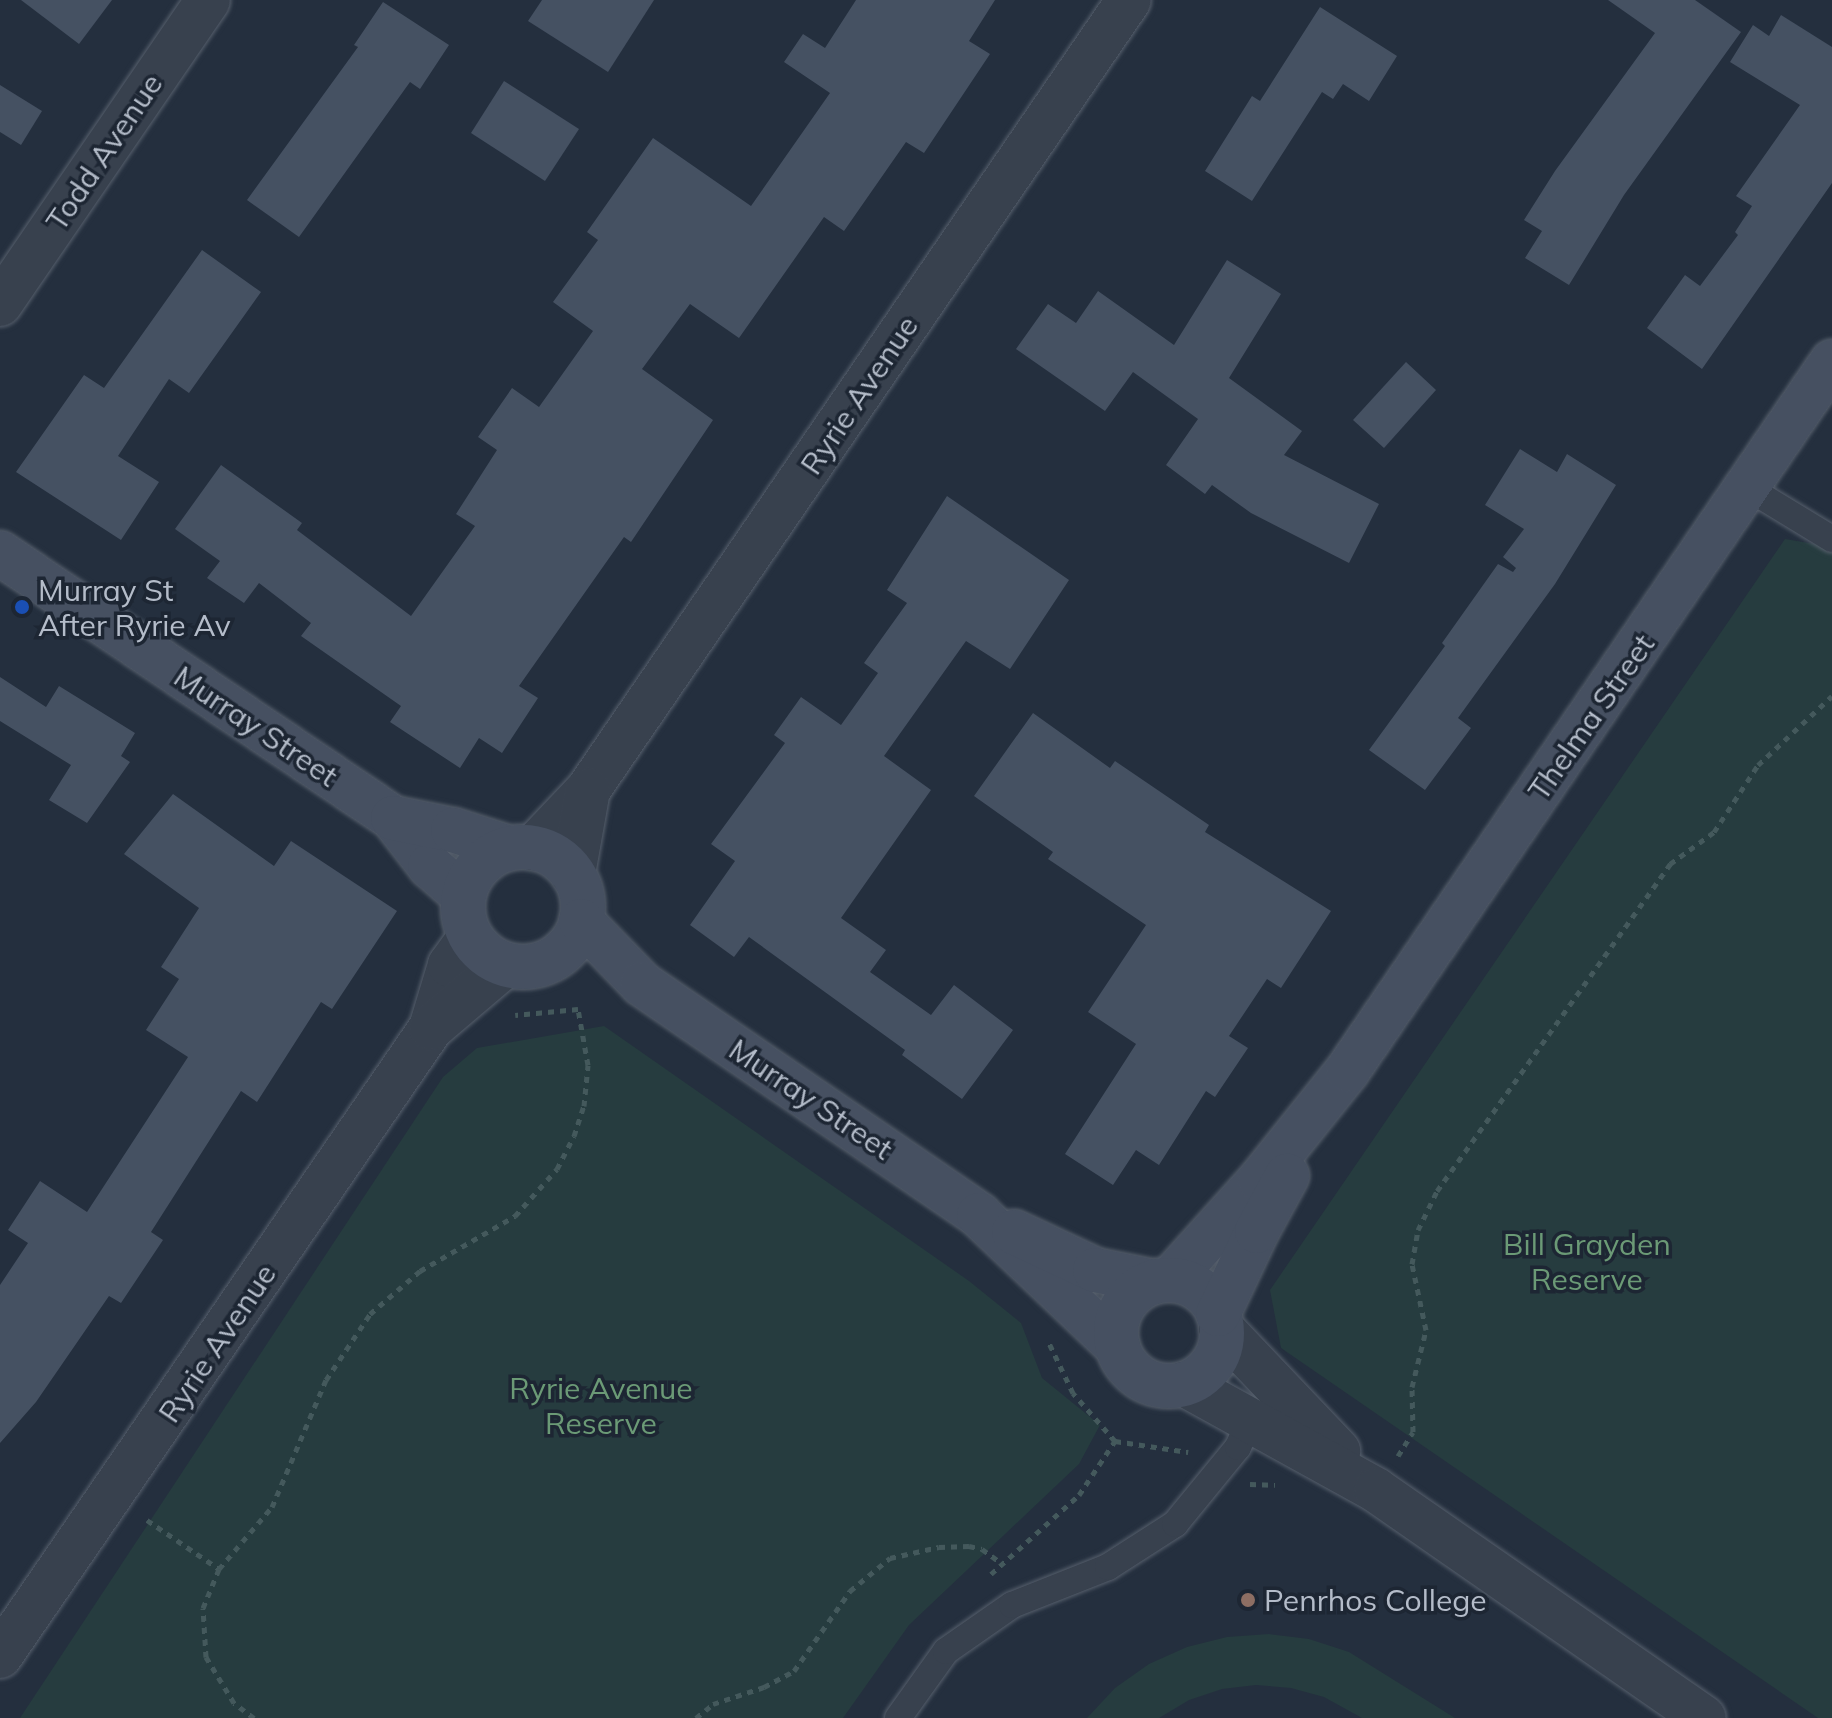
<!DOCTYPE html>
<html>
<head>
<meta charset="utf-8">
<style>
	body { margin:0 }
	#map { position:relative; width:1832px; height:1718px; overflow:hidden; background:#242f3e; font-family:Mulish,sans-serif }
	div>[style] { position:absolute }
	.green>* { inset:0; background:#263c3f }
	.building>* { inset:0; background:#455162 }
	.path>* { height:5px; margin-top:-2.5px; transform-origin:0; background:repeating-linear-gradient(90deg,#44595c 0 6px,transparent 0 12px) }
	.roads { filter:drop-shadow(0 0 2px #565f6c) drop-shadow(0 0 2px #565f6c) }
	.lane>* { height:26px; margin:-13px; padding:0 13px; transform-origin:13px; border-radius:13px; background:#38414e }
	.street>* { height:44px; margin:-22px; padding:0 22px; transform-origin:22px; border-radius:22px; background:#38414e }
	.secondary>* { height:44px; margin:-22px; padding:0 22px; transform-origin:22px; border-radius:22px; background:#465061 }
	.secondary>.ring { margin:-22px; padding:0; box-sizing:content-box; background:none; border:44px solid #465061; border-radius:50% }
	.dots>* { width:22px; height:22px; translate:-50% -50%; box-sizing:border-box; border:4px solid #1d2633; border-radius:50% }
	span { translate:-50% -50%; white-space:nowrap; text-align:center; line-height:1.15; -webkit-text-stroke:7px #1d2633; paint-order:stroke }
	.street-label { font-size:30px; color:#b4bcc9 }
	.poi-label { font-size:30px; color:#b4bcc9 }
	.left { translate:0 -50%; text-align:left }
	.park-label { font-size:30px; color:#6b9a76 }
</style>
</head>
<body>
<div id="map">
	<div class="green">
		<i style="clip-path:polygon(1785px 539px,1832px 547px,1832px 1718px,1818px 1718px,1281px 1348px,1270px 1290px)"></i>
		<i style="clip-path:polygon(604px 1026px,969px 1281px,1021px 1323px,1042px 1378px,1100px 1425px,1079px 1464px,909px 1625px,843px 1718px,20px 1718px,443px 1077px,477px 1048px)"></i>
		<i style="clip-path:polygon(1269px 1634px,1309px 1639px,1349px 1652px,1455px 1718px,1362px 1718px,1324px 1697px,1291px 1688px,1256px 1685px,1222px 1689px,1189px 1700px,1159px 1718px,1087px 1718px,1115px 1688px,1149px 1664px,1187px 1647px,1227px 1637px)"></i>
	</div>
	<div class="building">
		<i style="clip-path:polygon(21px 0,112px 0,79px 44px)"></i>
		<i style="clip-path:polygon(542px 0,654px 0,608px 72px,528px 21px)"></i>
		<i style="clip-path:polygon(856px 0,995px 0,969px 41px,990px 54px,924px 153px,906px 142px,844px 231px,824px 217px,739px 338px,690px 304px,642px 369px,713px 420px,631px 542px,624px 537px,519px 686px,538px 698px,502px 753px,479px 738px,460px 768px,390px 722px,401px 706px,301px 636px,311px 623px,259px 583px,244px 603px,207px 578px,220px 561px,175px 529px,221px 465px,302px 523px,297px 530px,411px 616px,475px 526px,456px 514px,497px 450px,478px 437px,512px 388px,539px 407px,593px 331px,553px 302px,598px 240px,587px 232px,653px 138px,751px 206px,830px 93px,784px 62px,803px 34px,825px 48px)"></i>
		<i style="clip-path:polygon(1608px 0,1695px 0,1741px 32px,1624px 195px,1569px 285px,1525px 258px,1542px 231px,1524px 220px,1555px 171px,1655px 33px)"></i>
		<i style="clip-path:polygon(383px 2px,449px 45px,420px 89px,410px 82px,299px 237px,247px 200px,358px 47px,354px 45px)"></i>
		<i style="clip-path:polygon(1320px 7px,1397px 56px,1369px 101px,1343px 84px,1333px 99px,1322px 92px,1252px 201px,1205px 171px,1252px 96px,1260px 101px)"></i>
		<i style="clip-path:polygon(1781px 15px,1832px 47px,1832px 183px,1702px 369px,1647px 328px,1685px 275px,1700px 286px,1738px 235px,1735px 232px,1752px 206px,1736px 196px,1800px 105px,1730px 62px,1753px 25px,1769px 36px)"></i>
		<i style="clip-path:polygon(504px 81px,579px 129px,545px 181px,471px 133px)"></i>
		<i style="clip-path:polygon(0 85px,42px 111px,21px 145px,0 132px)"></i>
		<i style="clip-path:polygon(202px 250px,261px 292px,189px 393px,169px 379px,118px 456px,159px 482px,121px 540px,16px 472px,84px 375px,104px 388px)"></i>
		<i style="clip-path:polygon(1227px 260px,1281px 294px,1229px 378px,1302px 431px,1284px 455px,1379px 504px,1349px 563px,1251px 513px,1212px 485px,1205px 494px,1166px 465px,1198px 419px,1133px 372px,1105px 411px,1016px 349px,1048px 304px,1076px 323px,1098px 291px,1174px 345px)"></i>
		<i style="clip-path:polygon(1406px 362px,1436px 390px,1384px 448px,1353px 420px)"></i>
		<i style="clip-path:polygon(1520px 449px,1557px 472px,1567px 454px,1616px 485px,1555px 584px,1458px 718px,1471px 728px,1425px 790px,1369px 750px,1445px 646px,1442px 643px,1498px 564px,1513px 572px,1516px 568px,1503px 557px,1524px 529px,1485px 505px)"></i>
		<i style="clip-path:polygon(947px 496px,1069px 580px,1010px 669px,966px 641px,884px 756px,931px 790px,841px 918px,886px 950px,870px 972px,931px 1015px,954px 985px,1013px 1030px,962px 1099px,902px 1055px,905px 1050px,749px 937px,734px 957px,690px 925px,735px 861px,711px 844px,785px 743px,774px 735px,801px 697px,841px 725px,878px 673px,864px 663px,907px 603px,887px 590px)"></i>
		<i style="clip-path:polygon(0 677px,46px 707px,59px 686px,135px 733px,121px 756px,130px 762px,87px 823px,49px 800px,71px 765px,0 721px)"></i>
		<i style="clip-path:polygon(1033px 713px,1110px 768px,1115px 761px,1209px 825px,1205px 832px,1331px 911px,1281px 988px,1267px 979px,1229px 1036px,1248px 1048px,1215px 1097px,1206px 1091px,1159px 1165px,1136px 1150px,1113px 1185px,1065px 1154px,1136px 1044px,1088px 1012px,1146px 925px,1048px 859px,1053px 852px,974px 796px)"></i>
		<i style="clip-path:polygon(173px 794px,274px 866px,291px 841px,397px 911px,332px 1009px,321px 1002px,257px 1102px,241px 1091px,151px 1232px,163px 1240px,121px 1303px,109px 1296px,36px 1402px,0 1443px,0 1285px,28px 1243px,8px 1230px,40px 1181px,87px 1212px,188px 1057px,146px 1030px,179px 979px,161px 967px,199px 908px,124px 854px)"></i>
	</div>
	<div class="path">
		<i style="left:1115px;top:1441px;width:74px;rotate:8.6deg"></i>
		<i style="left:1398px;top:1456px;width:28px;rotate:-58deg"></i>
		<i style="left:1413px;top:1432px;width:45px;rotate:-91.3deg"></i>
		<i style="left:1412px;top:1387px;width:59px;rotate:-76.2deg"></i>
		<i style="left:1426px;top:1330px;width:67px;rotate:-102deg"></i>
		<i style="left:1412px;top:1264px;width:35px;rotate:-80deg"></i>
		<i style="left:1418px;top:1230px;width:43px;rotate:-64deg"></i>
		<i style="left:1437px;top:1191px;width:402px;rotate:-54.5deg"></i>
		<i style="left:1670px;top:864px;width:54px;rotate:-36deg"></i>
		<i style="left:1714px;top:832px;width:80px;rotate:-56.7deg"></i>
		<i style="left:1758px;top:765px;width:101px;rotate:-43deg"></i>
		<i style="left:1250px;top:1484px;width:25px;rotate:2deg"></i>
		<i style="left:147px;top:1520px;width:87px;rotate:34.2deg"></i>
		<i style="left:991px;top:1574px;width:118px;rotate:-41.9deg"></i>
		<i style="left:1079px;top:1495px;width:65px;rotate:-56.3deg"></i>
		<i style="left:1115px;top:1441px;width:64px;rotate:-131.2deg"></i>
		<i style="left:1073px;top:1393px;width:55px;rotate:-115.6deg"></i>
		<i style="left:254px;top:1718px;width:25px;rotate:-143deg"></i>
		<i style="left:234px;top:1703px;width:54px;rotate:-121.3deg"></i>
		<i style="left:206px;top:1657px;width:49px;rotate:-93.5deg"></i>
		<i style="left:203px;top:1608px;width:42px;rotate:-67.7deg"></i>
		<i style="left:219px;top:1569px;width:82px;rotate:-49.5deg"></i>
		<i style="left:272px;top:1507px;width:138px;rotate:-67deg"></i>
		<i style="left:326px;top:1380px;width:79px;rotate:-56.3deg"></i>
		<i style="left:370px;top:1314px;width:66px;rotate:-40.7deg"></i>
		<i style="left:420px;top:1271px;width:110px;rotate:-30.1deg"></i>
		<i style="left:515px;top:1216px;width:63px;rotate:-48.2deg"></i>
		<i style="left:557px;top:1169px;width:37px;rotate:-63deg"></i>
		<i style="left:574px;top:1136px;width:32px;rotate:-72deg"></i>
		<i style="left:584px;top:1106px;width:41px;rotate:-84.4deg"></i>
		<i style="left:588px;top:1065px;width:57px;rotate:-100.1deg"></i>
		<i style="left:578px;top:1009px;width:63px;rotate:174.6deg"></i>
		<i style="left:696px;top:1718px;width:22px;rotate:-39deg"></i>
		<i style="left:713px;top:1704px;width:54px;rotate:-18.4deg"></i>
		<i style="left:764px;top:1687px;width:34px;rotate:-28deg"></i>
		<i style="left:794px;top:1671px;width:98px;rotate:-55deg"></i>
		<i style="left:850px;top:1591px;width:52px;rotate:-39.5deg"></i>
		<i style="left:890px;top:1558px;width:50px;rotate:-12.7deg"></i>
		<i style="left:939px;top:1547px;width:30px;rotate:-2deg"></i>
		<i style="left:969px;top:1546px;width:13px;rotate:13deg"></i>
		<i style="left:982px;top:1549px;width:24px;rotate:36deg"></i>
	</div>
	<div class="roads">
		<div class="lane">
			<i style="left:1748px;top:488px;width:98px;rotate:31.3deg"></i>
			<i style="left:898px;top:1718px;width:82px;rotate:-54.4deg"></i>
			<i style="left:946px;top:1651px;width:80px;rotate:-34.9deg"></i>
			<i style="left:1012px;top:1605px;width:103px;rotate:-21.6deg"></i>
			<i style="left:1108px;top:1567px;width:80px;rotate:-32.7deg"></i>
			<i style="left:1175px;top:1524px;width:99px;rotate:-50.7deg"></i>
			<i style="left:1238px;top:1447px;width:32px;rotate:-66deg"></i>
		</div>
		<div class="street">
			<i style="left:0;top:304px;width:368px;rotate:-55.6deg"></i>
			<i style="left:533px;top:848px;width:80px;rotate:-46.5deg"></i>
			<i style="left:588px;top:790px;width:957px;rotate:-55.6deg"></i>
			<i style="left:573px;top:874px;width:85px;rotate:-79.9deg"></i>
			<i style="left:431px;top:1028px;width:66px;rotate:-73.2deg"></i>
			<i style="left:450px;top:965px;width:34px;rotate:-54deg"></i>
			<i style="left:1221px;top:1328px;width:170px;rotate:46.4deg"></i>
			<i style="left:1184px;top:1384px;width:219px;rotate:28.9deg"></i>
			<i style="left:1376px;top:1490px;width:399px;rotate:34.8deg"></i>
			<i style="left:0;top:1656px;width:762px;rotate:-55.54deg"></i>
			<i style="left:431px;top:1028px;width:97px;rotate:-40.4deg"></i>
		</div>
		<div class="secondary">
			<i style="left:0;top:553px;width:474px;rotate:34deg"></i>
			<i style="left:393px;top:818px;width:61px;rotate:52.4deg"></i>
			<i style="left:430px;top:866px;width:44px;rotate:41.3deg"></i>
			<i style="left:393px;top:818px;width:61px;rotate:11.3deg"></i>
			<i style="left:453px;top:830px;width:59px;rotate:17.8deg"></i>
			<i class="ring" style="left:463px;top:847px;width:76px;height:76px"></i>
			<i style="left:581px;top:921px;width:88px;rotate:45.9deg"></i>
			<i style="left:642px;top:984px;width:409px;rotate:34.4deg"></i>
			<i style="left:979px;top:1215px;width:192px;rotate:43.5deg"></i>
			<i style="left:1014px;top:1232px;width:89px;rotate:25.1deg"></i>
			<i style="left:1095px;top:1270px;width:61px;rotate:11.3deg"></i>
			<i style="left:1170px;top:1280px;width:135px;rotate:-48deg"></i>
			<i style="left:1260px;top:1180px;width:141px;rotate:-51.3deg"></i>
			<i style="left:1348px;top:1070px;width:858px;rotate:-55.64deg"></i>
			<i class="ring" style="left:1116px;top:1280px;width:62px;height:62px"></i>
			<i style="left:1218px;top:1314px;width:92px;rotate:-64.8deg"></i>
			<i style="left:1257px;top:1231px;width:63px;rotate:-61.4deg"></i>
		</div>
	</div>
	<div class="dots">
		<i style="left:22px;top:607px;background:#1a4fb4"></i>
		<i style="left:1248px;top:1600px;background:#8d6e63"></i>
	</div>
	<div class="street-label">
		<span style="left:104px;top:152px;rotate:-56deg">Todd Avenue</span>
		<span style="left:859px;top:395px;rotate:-56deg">Ryrie Avenue</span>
		<span style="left:1591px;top:717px;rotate:-55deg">Thelma Street</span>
		<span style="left:256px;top:726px;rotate:34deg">Murray Street</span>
		<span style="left:811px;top:1099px;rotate:34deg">Murray Street</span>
		<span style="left:217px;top:1343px;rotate:-56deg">Ryrie Avenue</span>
	</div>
	<div class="poi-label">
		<span class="left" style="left:38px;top:607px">Murray St<br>After Ryrie Av</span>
		<span class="left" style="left:1264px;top:1600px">Penrhos College</span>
	</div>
	<div class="park-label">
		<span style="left:1587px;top:1261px">Bill Grayden<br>Reserve</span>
		<span style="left:601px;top:1405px">Ryrie Avenue<br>Reserve</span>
	</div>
</div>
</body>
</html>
